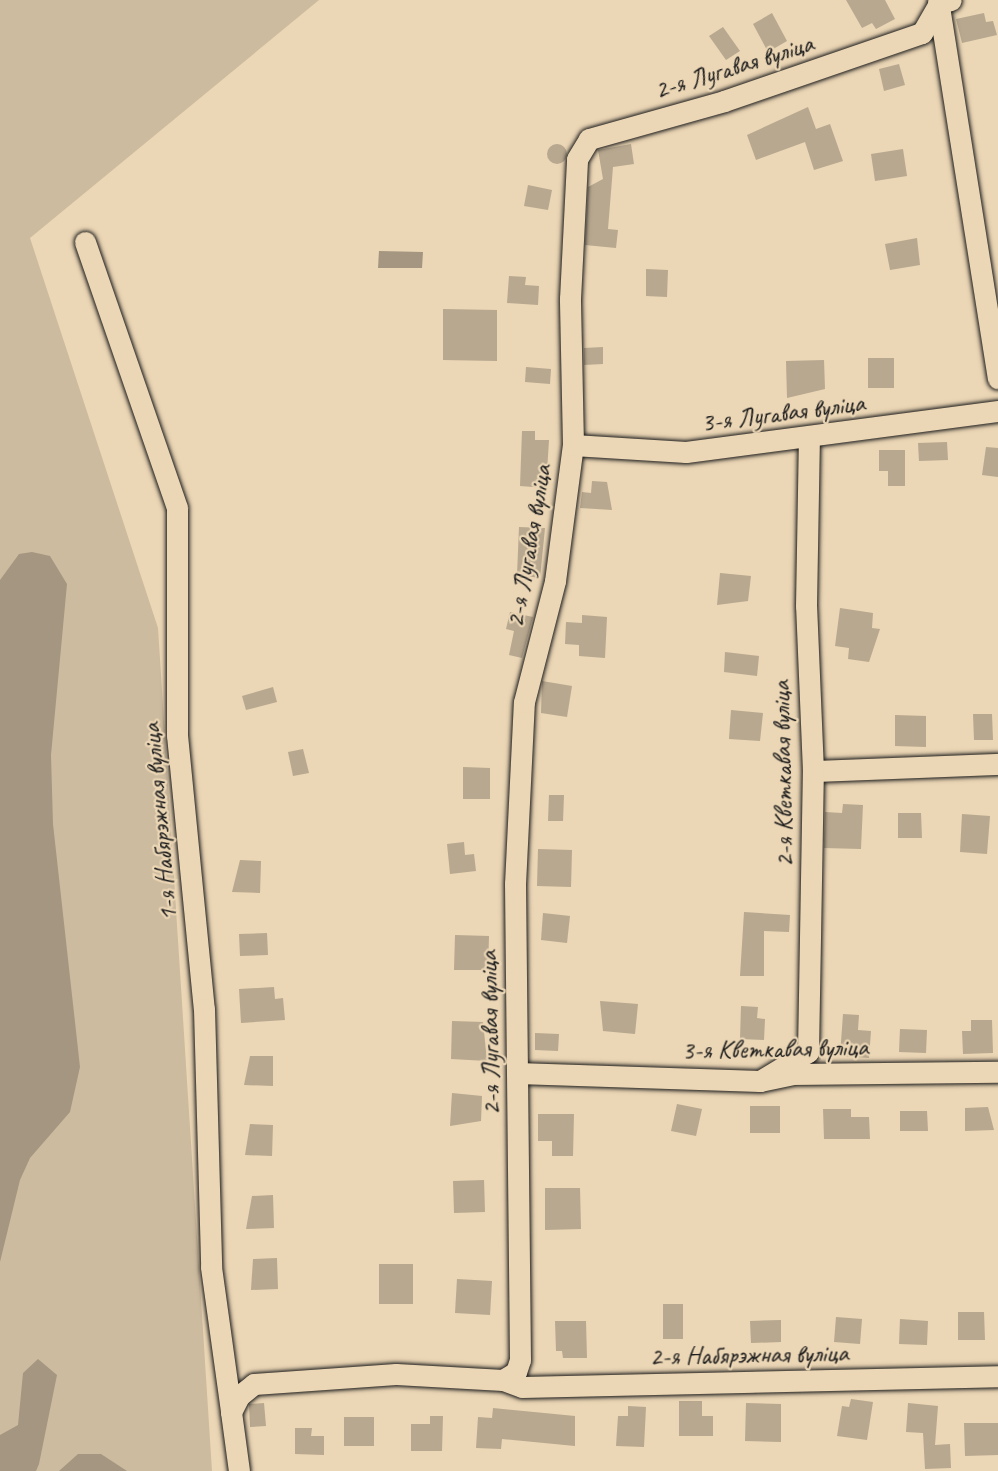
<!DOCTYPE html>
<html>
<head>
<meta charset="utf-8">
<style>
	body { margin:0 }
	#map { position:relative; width:998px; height:1471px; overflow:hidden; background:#ebd6b5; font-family:Caveat,sans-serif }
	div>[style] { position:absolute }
	.green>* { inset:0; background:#cdbb9f }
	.water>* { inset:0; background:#a49681 }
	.building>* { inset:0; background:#b8a88f }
	.round { border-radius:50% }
	.roads { filter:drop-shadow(0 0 2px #1c1c1c) drop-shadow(0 0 2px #1c1c1c) }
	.minor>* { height:21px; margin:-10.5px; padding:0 10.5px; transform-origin:10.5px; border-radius:10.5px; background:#ebd6b5 }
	span { translate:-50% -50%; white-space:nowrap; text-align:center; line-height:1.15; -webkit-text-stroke:4.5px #ebd6b5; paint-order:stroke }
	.street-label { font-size:26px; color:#1c1c1c }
</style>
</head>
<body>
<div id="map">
	<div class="green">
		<i style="clip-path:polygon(0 0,319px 0,30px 238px,158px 628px,212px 1471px,0 1471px)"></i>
	</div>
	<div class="water">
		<i style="clip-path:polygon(379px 251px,423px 252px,422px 268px,378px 268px)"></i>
		<i style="clip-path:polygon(32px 552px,50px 556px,67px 584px,51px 755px,53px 824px,80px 1067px,70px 1112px,30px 1158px,20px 1180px,0 1262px,0 580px,19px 554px)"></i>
		<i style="clip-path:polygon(38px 1359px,57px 1375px,39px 1464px,36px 1471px,0 1471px,0 1435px,18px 1425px,23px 1373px)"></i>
		<i style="clip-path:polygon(78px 1454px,101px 1454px,127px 1471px,59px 1471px)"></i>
	</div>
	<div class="building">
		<i style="clip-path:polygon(846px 0,885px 0,895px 19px,876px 29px,872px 23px,862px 28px)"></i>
		<i style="clip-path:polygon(772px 13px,787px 41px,768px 52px,753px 24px)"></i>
		<i style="clip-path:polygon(984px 13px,986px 22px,993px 21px,997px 35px,962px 43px,956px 19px)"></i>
		<i style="clip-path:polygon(723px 27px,740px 51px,726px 60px,709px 36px)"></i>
		<i style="clip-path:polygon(899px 64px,905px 85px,884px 91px,879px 69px)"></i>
		<i style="clip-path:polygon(808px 107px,816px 129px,830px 124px,843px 161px,814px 170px,805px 142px,756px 160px,747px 135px)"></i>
		<i class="round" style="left:547px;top:144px;width:20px;height:20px"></i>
		<i style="clip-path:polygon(631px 144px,634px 164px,613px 167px,608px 229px,618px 230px,616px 248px,585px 245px,588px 187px,603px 179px,598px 150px)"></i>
		<i style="clip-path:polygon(903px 149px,907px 176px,875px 181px,871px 154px)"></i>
		<i style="clip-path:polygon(528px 185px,552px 190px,548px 210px,524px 206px)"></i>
		<i style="clip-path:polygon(917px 238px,920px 265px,890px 270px,885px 244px)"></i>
		<i style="clip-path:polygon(646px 269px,668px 270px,667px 297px,646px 296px)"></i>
		<i style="clip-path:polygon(509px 276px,526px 277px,525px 285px,539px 286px,538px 305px,507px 303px)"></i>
		<i style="clip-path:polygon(443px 309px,497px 310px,497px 361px,443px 360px)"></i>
		<i style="clip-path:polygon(603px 347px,603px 364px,584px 365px,584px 348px)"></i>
		<i style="clip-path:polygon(868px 358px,894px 358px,894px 388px,868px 388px)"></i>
		<i style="clip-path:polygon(824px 360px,825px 389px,787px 398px,786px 361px)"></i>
		<i style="clip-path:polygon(526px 367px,551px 369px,550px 384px,525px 382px)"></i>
		<i style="clip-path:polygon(522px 431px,535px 431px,535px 440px,549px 440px,546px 488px,520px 486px)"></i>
		<i style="clip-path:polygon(947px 442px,948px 460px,919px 461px,918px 443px)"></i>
		<i style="clip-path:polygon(986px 447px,998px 448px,998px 477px,982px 475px)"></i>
		<i style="clip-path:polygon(879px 450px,905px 450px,905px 486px,888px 486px,888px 471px,879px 471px)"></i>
		<i style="clip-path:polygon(592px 481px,607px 482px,612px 510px,580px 508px,582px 492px,591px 493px)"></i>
		<i style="clip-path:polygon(519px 527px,545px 528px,540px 578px,517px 575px)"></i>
		<i style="clip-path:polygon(720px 573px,751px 576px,748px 601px,717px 605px)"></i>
		<i style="clip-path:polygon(840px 608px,873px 613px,872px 628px,880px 629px,869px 662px,848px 659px,849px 648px,835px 646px)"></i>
		<i style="clip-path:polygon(510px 612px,533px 617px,522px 658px,509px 655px,514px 631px,506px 629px)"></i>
		<i style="clip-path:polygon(582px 615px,607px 617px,605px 658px,579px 656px,579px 645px,565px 644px,566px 622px,582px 623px)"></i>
		<i style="clip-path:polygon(725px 652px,759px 656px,757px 676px,724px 672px)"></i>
		<i style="clip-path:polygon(542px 681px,572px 686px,567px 717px,541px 713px)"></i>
		<i style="clip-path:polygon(273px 687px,277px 702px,246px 710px,242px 696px)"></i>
		<i style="clip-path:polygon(731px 710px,763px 713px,760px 741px,729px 739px)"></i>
		<i style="clip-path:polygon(973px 714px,992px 714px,993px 740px,974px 740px)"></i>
		<i style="clip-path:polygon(895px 715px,926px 716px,926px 747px,895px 746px)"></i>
		<i style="clip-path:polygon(303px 749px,309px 773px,293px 776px,288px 752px)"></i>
		<i style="clip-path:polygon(463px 767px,490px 768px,490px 799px,463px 799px)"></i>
		<i style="clip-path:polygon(549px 795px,564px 795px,563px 821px,548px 821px)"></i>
		<i style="clip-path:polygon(843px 804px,863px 805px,861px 849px,824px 848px,825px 812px,842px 813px)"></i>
		<i style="clip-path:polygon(898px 813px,921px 813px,922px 838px,898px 838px)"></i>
		<i style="clip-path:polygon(962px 814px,990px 816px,987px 854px,960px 852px)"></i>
		<i style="clip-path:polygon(464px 842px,465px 855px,474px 854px,476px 871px,450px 874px,447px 844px)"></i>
		<i style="clip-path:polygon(538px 849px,572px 850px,571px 887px,537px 886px)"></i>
		<i style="clip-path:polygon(240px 860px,261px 861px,260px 893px,232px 892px)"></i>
		<i style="clip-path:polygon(744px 912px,790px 915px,789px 932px,764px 931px,764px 976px,740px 976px)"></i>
		<i style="clip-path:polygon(543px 913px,570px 916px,567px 943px,541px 940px)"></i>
		<i style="clip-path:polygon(267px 933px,268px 955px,240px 956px,239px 934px)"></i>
		<i style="clip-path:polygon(455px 935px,489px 936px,488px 970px,454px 970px)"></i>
		<i style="clip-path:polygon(274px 987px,275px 999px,283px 998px,285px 1020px,241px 1023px,239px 989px)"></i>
		<i style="clip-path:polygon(600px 1001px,638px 1004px,635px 1034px,603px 1031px)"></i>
		<i style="clip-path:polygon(741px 1006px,758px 1007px,757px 1018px,765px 1019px,764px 1040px,740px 1039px)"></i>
		<i style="clip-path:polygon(843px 1014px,859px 1015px,858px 1030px,871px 1031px,869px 1058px,840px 1056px)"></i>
		<i style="clip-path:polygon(971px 1020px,992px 1020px,993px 1053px,963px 1054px,962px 1031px,971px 1031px)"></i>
		<i style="clip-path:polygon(452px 1021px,483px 1022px,487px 1061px,451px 1059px)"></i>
		<i style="clip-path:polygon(900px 1029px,927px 1030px,926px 1053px,899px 1052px)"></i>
		<i style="clip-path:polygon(535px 1033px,559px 1034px,558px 1051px,535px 1050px)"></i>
		<i style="clip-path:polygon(250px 1056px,273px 1056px,273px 1086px,244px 1085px)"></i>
		<i style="clip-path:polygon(452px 1093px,482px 1096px,481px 1121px,450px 1126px)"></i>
		<i style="clip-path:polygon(677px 1104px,702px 1109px,696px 1136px,671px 1131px)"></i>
		<i style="clip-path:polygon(750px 1106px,780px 1106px,780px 1133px,750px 1133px)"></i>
		<i style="clip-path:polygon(988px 1107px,994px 1130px,965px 1131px,965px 1108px)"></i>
		<i style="clip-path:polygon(823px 1109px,851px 1109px,851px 1117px,869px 1117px,870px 1139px,824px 1139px)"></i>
		<i style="clip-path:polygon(900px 1111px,927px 1111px,928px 1131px,900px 1131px)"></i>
		<i style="clip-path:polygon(538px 1114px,574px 1114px,573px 1156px,552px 1156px,552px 1141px,538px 1141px)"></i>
		<i style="clip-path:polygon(250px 1124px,273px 1125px,272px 1156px,245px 1155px)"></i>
		<i style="clip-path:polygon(484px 1180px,485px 1212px,454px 1213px,453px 1181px)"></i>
		<i style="clip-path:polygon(545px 1188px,580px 1188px,581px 1229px,545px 1230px)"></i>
		<i style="clip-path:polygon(273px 1195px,274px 1228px,246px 1229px,252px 1196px)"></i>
		<i style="clip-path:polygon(277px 1258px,278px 1289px,251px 1290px,253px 1259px)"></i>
		<i style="clip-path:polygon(379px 1264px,413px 1264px,413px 1304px,379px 1304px)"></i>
		<i style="clip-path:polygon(457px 1279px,492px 1281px,490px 1315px,455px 1313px)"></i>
		<i style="clip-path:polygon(663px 1304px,683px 1304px,683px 1339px,663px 1339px)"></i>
		<i style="clip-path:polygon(958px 1312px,984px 1312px,985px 1340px,958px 1340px)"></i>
		<i style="clip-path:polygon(836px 1317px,862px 1319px,860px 1344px,834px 1342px)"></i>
		<i style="clip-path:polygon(900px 1319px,928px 1321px,927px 1345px,899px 1344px)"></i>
		<i style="clip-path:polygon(781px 1320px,781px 1342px,751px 1343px,750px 1321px)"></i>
		<i style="clip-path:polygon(555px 1321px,586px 1321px,587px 1358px,563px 1358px,562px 1351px,556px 1351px)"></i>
		<i style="clip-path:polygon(851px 1399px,873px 1402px,867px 1440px,837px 1436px,842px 1406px,849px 1407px)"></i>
		<i style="clip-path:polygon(679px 1401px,702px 1401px,702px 1416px,713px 1416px,713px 1436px,679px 1436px)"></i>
		<i style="clip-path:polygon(264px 1403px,266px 1426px,250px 1427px,249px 1404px)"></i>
		<i style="clip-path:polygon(746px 1403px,781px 1404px,781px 1442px,745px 1441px)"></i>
		<i style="clip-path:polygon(908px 1403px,938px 1406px,935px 1445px,950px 1444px,951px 1468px,925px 1469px,923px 1433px,906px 1432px)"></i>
		<i style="clip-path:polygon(628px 1406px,646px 1407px,644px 1447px,616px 1446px,618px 1416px,628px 1416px)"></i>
		<i style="clip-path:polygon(493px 1408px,575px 1416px,575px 1446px,502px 1439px,501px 1449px,476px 1448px,478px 1417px,492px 1418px)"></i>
		<i style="clip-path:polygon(430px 1416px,443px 1416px,442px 1451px,411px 1451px,411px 1424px,430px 1424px)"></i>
		<i style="clip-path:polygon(344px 1417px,374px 1417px,374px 1446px,344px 1446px)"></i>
		<i style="clip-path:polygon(964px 1423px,998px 1423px,998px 1455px,965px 1456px)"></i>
		<i style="clip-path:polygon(295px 1428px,312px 1428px,311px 1436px,324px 1436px,324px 1455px,295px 1454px)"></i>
	</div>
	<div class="roads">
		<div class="minor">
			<i style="left:938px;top:0;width:383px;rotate:81deg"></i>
			<i style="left:85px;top:242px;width:281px;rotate:70.9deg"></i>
			<i style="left:177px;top:508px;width:227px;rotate:90deg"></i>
			<i style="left:177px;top:735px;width:275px;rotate:84.4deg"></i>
			<i style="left:204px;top:1009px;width:258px;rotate:88.4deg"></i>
			<i style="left:211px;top:1267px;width:146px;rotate:82.1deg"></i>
			<i style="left:573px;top:445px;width:113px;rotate:3.5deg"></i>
			<i style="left:686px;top:452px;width:315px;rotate:-7.5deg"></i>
			<i style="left:813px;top:771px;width:185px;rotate:-2.2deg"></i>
			<i style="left:517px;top:1073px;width:243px;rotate:1.9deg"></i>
			<i style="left:760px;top:1081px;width:33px;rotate:-12deg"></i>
			<i style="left:792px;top:1074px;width:206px;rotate:-0.6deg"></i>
			<i style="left:760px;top:1081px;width:56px;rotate:-31.1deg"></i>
			<i style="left:808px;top:1052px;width:281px;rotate:-89deg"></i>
			<i style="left:813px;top:771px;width:165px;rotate:-92.4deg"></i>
			<i style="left:806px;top:606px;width:167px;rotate:-89deg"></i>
			<i style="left:503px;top:1380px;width:20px;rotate:20deg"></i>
			<i style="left:522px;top:1387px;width:476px;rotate:-1.3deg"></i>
			<i style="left:239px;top:1471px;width:60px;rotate:-97.7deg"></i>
			<i style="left:231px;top:1412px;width:18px;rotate:-63deg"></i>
			<i style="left:239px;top:1396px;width:19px;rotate:-39deg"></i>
			<i style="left:254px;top:1384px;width:142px;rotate:-4deg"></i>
			<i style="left:396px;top:1374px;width:107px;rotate:3.2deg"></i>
			<i style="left:503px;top:1380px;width:15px;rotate:-32deg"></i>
			<i style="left:516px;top:1372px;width:13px;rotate:-72deg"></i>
			<i style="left:520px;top:1360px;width:476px;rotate:-90.6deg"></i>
			<i style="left:515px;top:884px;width:182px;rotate:-87.2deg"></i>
			<i style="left:524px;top:702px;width:125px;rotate:-75.6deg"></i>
			<i style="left:555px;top:581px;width:137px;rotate:-82.5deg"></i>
			<i style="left:573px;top:445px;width:146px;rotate:-91.2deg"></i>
			<i style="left:570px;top:299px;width:140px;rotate:-87.1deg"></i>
			<i style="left:577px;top:159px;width:23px;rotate:-59deg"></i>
			<i style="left:589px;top:139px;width:140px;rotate:-15.7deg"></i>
			<i style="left:724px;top:101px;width:209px;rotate:-19deg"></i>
			<i style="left:922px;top:33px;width:34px;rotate:-60deg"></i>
			<i style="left:939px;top:3px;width:12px;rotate:-14deg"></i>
		</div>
	</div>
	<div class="street-label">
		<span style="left:734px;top:67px;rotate:-17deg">2-я Лугавая вуліца</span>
		<span style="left:783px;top:413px;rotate:-7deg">3-я Лугавая вуліца</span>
		<span style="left:529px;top:546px;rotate:-80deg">2-я Лугавая вуліца</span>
		<span style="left:783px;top:774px;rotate:-91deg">2-я Кветкавая вуліца</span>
		<span style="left:160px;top:822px;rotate:-95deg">1-я Набярэжная вуліца</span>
		<span style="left:490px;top:1033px;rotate:-91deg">2-я Лугавая вуліца</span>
		<span style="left:775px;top:1049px;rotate:-1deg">3-я Кветкавая вуліца</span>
		<span style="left:749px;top:1355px;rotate:-1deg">2-я Набярэжная вуліца</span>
	</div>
</div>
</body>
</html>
